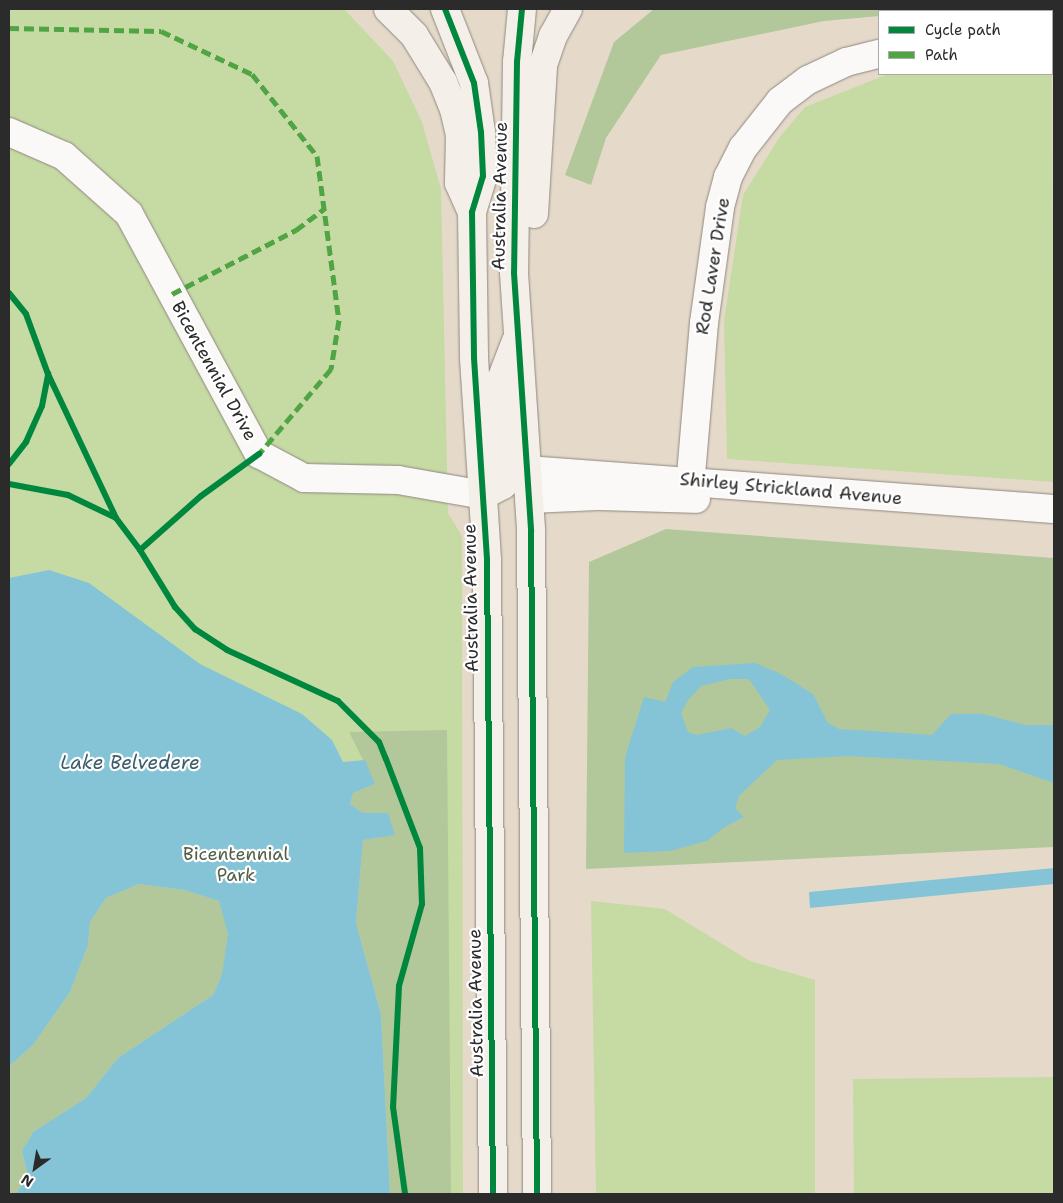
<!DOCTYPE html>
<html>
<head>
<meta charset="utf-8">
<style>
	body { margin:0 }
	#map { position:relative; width:1063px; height:1203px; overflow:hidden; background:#e5dac9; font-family:"Shantell Sans",sans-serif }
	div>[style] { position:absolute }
	.green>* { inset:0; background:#c6daa4 }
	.forest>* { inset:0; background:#b2c89a }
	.water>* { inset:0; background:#85c4d6 }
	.roads { filter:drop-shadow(0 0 1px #8e8880) drop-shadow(0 0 1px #8e8880) }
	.minor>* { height:28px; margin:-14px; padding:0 14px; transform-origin:14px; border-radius:14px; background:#fbf9f7 }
	.secondary>* { height:28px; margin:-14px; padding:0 14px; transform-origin:14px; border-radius:14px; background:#f4f0e9 }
	.quiet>* { height:5px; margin-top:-2.5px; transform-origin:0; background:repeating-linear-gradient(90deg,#51a443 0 10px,transparent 0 15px) }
	.cycleway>* { height:6px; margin:-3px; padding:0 3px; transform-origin:3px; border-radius:3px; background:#00873e }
	span { translate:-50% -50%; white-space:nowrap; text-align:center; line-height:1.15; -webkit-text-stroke:4.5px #fff; paint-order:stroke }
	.street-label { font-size:18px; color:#2b2b2b }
	.park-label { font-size:18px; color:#526046 }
	.water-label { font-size:19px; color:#3c5d69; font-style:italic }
	.frame { position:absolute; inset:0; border:10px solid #2b2b2b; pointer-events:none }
	.legend { position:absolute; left:878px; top:10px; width:175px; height:65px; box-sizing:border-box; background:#fff; border:1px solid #aaa; margin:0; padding:6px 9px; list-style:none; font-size:15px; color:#2b2b2b }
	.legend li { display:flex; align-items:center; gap:10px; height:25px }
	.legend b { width:25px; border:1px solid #aaa }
	.north { position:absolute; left:10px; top:1143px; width:50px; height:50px; -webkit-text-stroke:4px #fff; paint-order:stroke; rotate:212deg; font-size:14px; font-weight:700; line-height:20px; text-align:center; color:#2b2b2b }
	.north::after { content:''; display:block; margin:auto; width:18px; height:22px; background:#2b2b2b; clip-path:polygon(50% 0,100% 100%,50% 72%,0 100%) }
</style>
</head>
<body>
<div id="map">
	<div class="green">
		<i style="clip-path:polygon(9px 9px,344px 9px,393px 61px,422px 122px,441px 189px,448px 513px,462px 536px,463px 1194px,9px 1194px)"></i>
		<i style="clip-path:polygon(1052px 56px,1054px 482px,727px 459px,724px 321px,743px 195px,779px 138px,805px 107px,886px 75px,1052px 74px)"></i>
		<i style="clip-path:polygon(591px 901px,665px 909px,750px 961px,815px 980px,815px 1194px,596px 1194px)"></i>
		<i style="clip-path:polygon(1054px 1077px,1054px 1194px,854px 1194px,853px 1079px)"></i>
	</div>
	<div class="forest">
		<i style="clip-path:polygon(654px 9px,954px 9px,879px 11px,879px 16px,824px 21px,661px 55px,606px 138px,591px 185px,565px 175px,614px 42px)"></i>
		<i style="clip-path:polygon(666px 529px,1054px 558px,1054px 847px,586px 869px,589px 562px)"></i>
		<i style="clip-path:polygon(447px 730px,451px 1194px,390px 1194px,381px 1014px,356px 923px,363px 840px,395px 834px,372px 813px,363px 813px,350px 804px,353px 793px,375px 784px,349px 732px)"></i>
		<i style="clip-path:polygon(139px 884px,184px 890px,219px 901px,229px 934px,222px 974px,213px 995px,118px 1058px,86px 1098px,33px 1132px,22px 1151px,28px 1176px,16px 1194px,9px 1194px,9px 1066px,33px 1045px,70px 992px,88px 945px,90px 922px,106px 898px)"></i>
	</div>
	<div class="water">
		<i style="clip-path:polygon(49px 570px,89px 583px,200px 664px,302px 714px,332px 740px,343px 762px,365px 760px,375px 784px,353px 793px,350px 804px,363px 813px,388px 813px,395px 835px,363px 840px,356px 923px,381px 1014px,390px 1194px,16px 1194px,28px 1176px,22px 1151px,33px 1132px,86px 1098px,118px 1058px,213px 995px,222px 974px,228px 934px,219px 901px,184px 890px,139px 884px,106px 898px,90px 922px,88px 945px,70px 992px,33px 1045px,9px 1066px,9px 578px)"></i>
		<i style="clip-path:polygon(evenodd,755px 663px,781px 674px,813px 694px,828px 723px,839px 729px,932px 735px,951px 714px,983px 714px,1026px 725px,1054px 725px,1054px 783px,999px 764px,848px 756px,777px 760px,739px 796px,735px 808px,744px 817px,723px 828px,707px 841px,670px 851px,624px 853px,625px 757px,644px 697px,665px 702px,673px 682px,693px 667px,755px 663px,730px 679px,749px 679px,770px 710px,760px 727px,745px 736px,731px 728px,697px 735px,688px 732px,681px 713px,688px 700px,701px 686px,730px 679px)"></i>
		<i style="clip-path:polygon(1054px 868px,1054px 884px,810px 908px,809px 892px)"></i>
	</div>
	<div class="roads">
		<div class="minor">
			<i style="left:1052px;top:33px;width:2px"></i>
			<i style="left:9px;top:132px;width:60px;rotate:23.6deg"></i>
			<i style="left:64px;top:156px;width:87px;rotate:41.7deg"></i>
			<i style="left:129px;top:214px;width:273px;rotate:61.6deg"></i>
			<i style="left:259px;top:454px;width:51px;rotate:28.1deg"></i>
			<i style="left:304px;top:478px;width:94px;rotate:1.2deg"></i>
			<i style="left:398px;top:480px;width:87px;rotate:9.9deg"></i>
			<i style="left:527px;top:470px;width:528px;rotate:4.23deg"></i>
			<i style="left:689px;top:498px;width:176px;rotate:-85.1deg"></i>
			<i style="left:704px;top:323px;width:117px;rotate:-82.1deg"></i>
			<i style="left:720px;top:207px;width:31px;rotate:-75deg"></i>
			<i style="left:728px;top:177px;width:33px;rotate:-63deg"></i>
			<i style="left:743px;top:148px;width:60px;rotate:-51.8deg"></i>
			<i style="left:780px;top:101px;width:35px;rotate:-37deg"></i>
			<i style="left:808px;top:80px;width:42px;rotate:-25.3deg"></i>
			<i style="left:846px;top:62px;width:34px;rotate:-14deg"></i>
			<i style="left:530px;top:499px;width:67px;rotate:-2.6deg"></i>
			<i style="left:597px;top:496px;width:99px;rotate:1.7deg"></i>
		</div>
		<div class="secondary">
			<i style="left:388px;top:9px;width:37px;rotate:45deg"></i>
			<i style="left:414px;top:35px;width:55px;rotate:58.3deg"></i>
			<i style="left:443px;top:82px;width:29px;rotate:68deg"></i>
			<i style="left:454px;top:109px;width:26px;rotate:77deg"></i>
			<i style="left:460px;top:134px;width:49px;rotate:91.2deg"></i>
			<i style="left:459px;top:183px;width:32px;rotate:66deg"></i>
			<i style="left:445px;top:9px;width:79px;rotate:68.6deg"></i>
			<i style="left:474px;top:83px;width:49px;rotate:81.9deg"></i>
			<i style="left:481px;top:132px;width:44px;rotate:87.4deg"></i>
			<i style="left:483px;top:176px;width:38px;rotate:107deg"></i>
			<i style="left:472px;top:212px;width:146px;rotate:89.2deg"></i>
			<i style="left:474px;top:358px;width:203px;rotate:86.3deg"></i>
			<i style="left:487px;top:561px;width:633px;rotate:89.46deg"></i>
			<i style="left:522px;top:9px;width:53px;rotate:95.4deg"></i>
			<i style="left:517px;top:62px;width:211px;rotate:90.8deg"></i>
			<i style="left:514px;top:273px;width:259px;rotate:86.2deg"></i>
			<i style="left:531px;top:531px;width:663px;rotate:89.48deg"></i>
			<i style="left:534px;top:214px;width:149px;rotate:-86.5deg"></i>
			<i style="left:543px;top:65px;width:31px;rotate:-71deg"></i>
			<i style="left:553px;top:36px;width:31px;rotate:-61deg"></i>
			<i style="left:484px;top:495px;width:21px;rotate:-28deg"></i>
			<i style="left:503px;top:485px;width:105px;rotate:-91.1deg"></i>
			<i style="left:501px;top:380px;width:42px;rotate:-69deg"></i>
		</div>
	</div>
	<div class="quiet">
		<i style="left:9px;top:28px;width:152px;rotate:1.1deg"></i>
		<i style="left:161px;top:31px;width:101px;rotate:25.3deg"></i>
		<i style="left:252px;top:74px;width:105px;rotate:51.6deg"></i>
		<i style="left:317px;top:156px;width:165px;rotate:82.4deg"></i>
		<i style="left:339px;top:320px;width:50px;rotate:99.3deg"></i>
		<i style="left:331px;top:369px;width:111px;rotate:130.3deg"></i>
		<i style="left:172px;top:294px;width:140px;rotate:-27.3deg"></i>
		<i style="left:296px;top:230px;width:35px;rotate:-37deg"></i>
	</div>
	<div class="cycleway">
		<i style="left:445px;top:9px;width:79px;rotate:68.6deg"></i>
		<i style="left:474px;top:83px;width:49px;rotate:81.9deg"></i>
		<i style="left:481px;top:132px;width:44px;rotate:87.4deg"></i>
		<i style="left:483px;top:176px;width:38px;rotate:107deg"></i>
		<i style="left:472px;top:212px;width:146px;rotate:89.2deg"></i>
		<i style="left:474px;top:358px;width:203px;rotate:86.3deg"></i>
		<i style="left:487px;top:561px;width:633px;rotate:89.46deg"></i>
		<i style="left:522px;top:9px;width:53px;rotate:95.4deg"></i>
		<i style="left:517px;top:62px;width:211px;rotate:90.8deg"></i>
		<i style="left:514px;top:273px;width:259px;rotate:86.2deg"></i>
		<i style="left:531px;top:531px;width:663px;rotate:89.48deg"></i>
		<i style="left:9px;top:293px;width:27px;rotate:51deg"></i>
		<i style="left:26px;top:314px;width:64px;rotate:69.9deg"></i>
		<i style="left:48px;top:374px;width:159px;rotate:64.7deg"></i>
		<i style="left:9px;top:464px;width:28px;rotate:-52deg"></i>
		<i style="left:26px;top:442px;width:39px;rotate:-66deg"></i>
		<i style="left:42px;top:406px;width:33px;rotate:-79deg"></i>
		<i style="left:9px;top:484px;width:60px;rotate:10.6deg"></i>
		<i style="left:68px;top:495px;width:53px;rotate:25.6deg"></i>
		<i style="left:116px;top:518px;width:40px;rotate:53deg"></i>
		<i style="left:140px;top:550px;width:81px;rotate:-41.5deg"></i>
		<i style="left:201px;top:496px;width:72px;rotate:-35.9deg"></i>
		<i style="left:140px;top:550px;width:67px;rotate:58.4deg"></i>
		<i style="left:175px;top:607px;width:30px;rotate:48deg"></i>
		<i style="left:195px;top:629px;width:38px;rotate:33deg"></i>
		<i style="left:227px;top:650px;width:122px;rotate:24.7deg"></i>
		<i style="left:338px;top:701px;width:58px;rotate:45deg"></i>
		<i style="left:379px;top:742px;width:18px;rotate:68deg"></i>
		<i style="left:386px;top:759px;width:95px;rotate:69.1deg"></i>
		<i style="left:420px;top:848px;width:56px;rotate:88deg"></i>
		<i style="left:422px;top:904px;width:85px;rotate:105.7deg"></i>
		<i style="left:399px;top:986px;width:121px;rotate:92.8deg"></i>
		<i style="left:393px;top:1107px;width:88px;rotate:82.1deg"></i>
	</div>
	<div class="street-label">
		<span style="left:500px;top:196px;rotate:-89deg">Australia Avenue</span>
		<span style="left:713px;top:266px;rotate:-81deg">Rod Laver Drive</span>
		<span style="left:214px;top:371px;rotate:61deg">Bicentennial Drive</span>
		<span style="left:791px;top:489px;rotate:5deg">Shirley Strickland Avenue</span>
		<span style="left:471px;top:598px;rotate:-91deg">Australia Avenue</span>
		<span style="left:476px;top:1003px;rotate:-91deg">Australia Avenue</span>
	</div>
	<div class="park-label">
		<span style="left:236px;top:865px">Bicentennial<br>Park</span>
	</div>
	<div class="water-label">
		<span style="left:130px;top:763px">Lake Belvedere</span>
	</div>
	<div class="frame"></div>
	<ul class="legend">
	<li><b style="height:6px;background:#00873e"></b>Cycle path</li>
	<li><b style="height:6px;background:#51a443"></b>Path</li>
	</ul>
	<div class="north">N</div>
</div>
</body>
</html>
